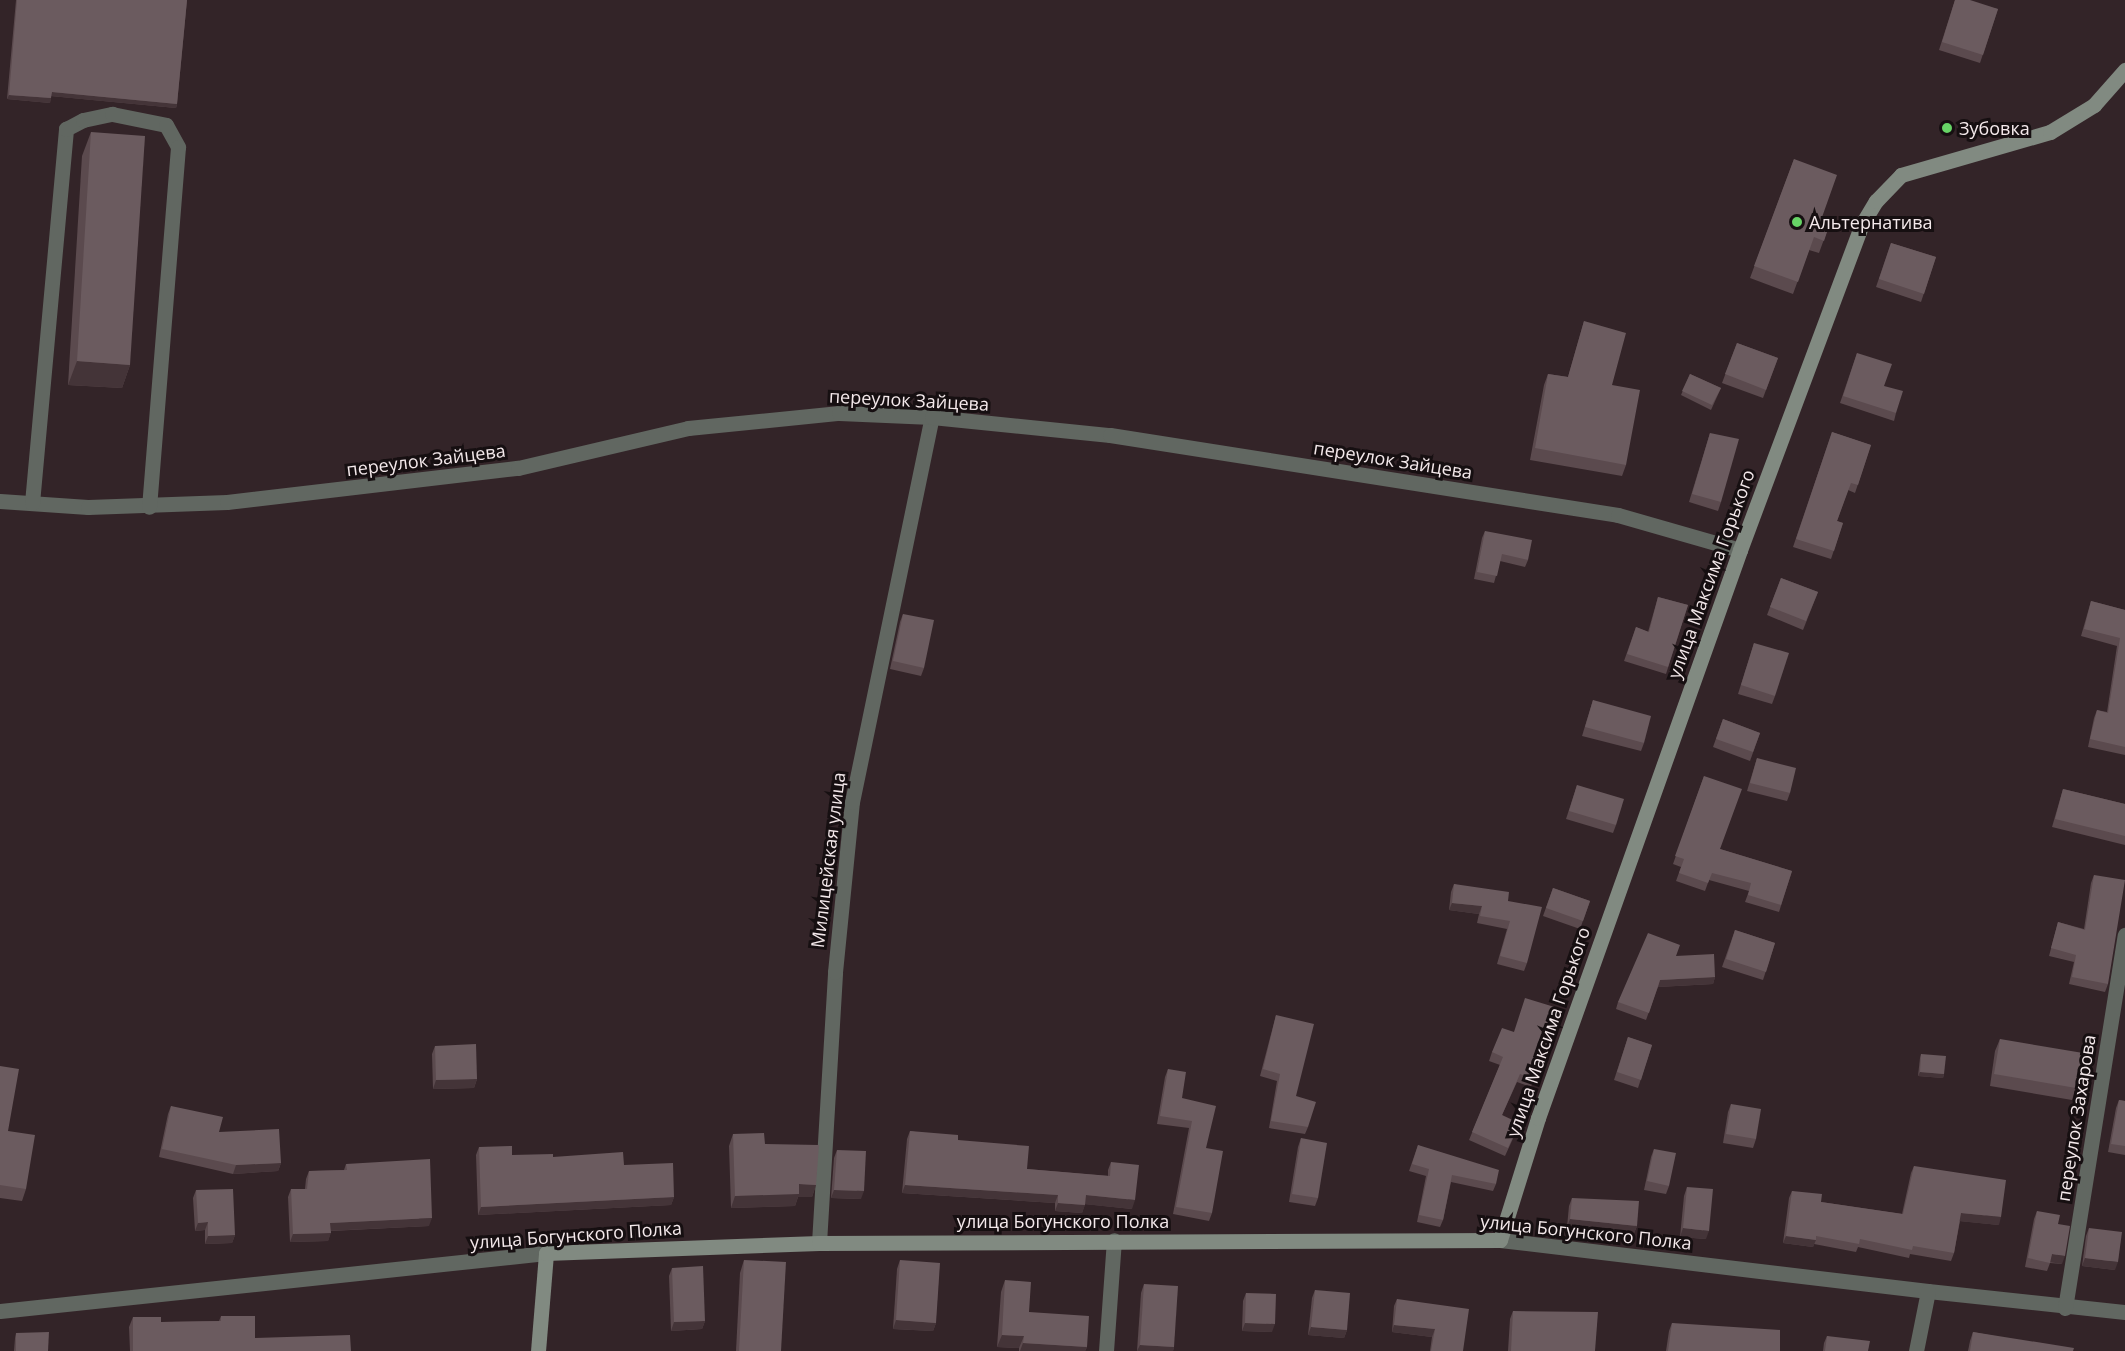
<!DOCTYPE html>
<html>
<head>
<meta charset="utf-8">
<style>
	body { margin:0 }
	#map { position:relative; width:2125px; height:1351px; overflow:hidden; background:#332428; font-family:"Open Sans",sans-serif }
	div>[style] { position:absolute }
	.pedestrian>* { height:15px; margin:-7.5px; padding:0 7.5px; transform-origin:7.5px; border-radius:7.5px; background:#616761 }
	.minor>* { height:15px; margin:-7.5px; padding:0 7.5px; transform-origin:7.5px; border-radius:7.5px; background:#616761 }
	.tertiary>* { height:15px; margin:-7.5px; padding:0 7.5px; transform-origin:7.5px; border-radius:7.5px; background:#616761 }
	.secondary>* { height:15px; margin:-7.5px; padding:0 7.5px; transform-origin:7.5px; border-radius:7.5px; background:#818a81 }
	.wall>* { inset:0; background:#5b4a4e }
	.shaded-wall>* { inset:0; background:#443438 }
	.building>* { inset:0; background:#6b5b5f }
	.dots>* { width:16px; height:16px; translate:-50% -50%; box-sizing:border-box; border:3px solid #160f11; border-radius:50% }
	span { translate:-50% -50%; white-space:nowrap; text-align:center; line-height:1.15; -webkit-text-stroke:6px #160f11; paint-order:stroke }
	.poi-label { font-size:18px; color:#f4e9eb }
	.left { translate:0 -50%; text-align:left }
	.street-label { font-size:18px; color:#f4e9eb }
</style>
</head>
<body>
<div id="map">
	<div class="pedestrian">
		<i style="left:819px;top:1243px;width:271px;rotate:-86.6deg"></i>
	</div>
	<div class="minor">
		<i style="left:0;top:501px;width:88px;rotate:3.9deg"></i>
		<i style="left:88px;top:507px;width:139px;rotate:-2.1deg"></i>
		<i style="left:32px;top:503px;width:376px;rotate:-84.8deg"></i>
		<i style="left:66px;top:129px;width:19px;rotate:-28deg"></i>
		<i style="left:83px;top:120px;width:30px;rotate:-12deg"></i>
		<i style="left:112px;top:114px;width:55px;rotate:11.5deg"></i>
		<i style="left:166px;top:125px;width:25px;rotate:61deg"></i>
		<i style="left:178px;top:147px;width:361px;rotate:94.6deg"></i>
		<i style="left:835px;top:972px;width:171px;rotate:-84.3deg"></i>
		<i style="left:852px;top:802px;width:393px;rotate:-78.3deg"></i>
		<i style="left:1928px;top:1291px;width:198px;rotate:6.1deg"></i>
		<i style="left:2065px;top:1308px;width:378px;rotate:-80.9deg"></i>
	</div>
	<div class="tertiary">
		<i style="left:227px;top:502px;width:293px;rotate:-6.7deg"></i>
		<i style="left:518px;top:468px;width:175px;rotate:-13.2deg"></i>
		<i style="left:688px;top:428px;width:152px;rotate:-5.7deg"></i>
		<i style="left:839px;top:413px;width:93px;rotate:2.5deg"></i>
		<i style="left:932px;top:417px;width:179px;rotate:5.8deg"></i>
		<i style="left:1110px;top:435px;width:514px;rotate:8.95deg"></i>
		<i style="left:1618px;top:515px;width:127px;rotate:16deg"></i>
		<i style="left:1500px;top:1240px;width:431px;rotate:6.8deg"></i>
		<i style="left:1928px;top:1291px;width:61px;rotate:101.3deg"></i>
		<i style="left:0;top:1311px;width:549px;rotate:-6.06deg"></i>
		<i style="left:1106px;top:1351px;width:111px;rotate:-85.9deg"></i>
	</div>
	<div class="secondary">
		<i style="left:538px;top:1351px;width:98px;rotate:-85.3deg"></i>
		<i style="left:546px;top:1253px;width:273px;rotate:-2.1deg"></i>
		<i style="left:819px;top:1243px;width:681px;rotate:-0.25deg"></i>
		<i style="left:1500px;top:1240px;width:128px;rotate:-72.7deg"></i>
		<i style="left:1538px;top:1118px;width:603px;rotate:-70.42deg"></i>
		<i style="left:1740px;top:550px;width:348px;rotate:-69.5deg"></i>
		<i style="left:1862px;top:224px;width:27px;rotate:-59deg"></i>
		<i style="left:1876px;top:201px;width:36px;rotate:-46deg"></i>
		<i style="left:1901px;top:175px;width:155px;rotate:-16.1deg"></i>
		<i style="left:2050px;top:132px;width:52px;rotate:-31.5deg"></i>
		<i style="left:2094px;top:105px;width:47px;rotate:-48.5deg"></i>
	</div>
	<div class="wall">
		<i style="clip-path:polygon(16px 0,187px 0,177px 104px,176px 108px,51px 96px,50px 103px,7px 99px)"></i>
		<i style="clip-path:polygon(1955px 0,1998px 9px,1980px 63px,1939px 50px)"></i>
		<i style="clip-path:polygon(91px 132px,130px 365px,122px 388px,68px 385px,82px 156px)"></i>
		<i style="clip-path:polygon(1794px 159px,1821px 220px,1830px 223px,1819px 253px,1809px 250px,1793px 294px,1750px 278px)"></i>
		<i style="clip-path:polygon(1891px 243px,1936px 257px,1921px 302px,1876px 287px)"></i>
		<i style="clip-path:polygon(1584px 321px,1612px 385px,1626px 465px,1622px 476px,1530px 460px,1544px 385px,1548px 374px,1568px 377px)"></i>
		<i style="clip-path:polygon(1737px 343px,1778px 358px,1763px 398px,1722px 383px)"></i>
		<i style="clip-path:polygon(1857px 353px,1884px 386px,1896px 413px,1894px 421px,1840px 403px)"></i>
		<i style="clip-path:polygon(1690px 374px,1721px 388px,1711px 410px,1681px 395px)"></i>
		<i style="clip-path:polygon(1832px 432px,1871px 445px,1855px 493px,1848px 490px,1837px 521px,1843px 523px,1831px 559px,1793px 547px)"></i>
		<i style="clip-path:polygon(1710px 433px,1721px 502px,1718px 511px,1689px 502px)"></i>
		<i style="clip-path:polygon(1485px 531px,1528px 560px,1525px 567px,1500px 561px,1494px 583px,1474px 579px,1482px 538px)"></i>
		<i style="clip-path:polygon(1781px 578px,1818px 592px,1803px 630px,1767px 615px)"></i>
		<i style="clip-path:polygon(1658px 597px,1688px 605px,1666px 674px,1624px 661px,1636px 627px,1648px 632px)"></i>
		<i style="clip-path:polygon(2091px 601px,2125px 610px,2125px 755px,2088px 747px,2094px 718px,2097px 710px,2107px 712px,2117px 646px,2081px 636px)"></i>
		<i style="clip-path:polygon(903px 614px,924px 668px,921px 676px,890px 669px,900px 622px)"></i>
		<i style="clip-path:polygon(1754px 643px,1775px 696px,1772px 704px,1738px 694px)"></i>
		<i style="clip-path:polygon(1593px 700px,1644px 743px,1641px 751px,1582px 736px)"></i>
		<i style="clip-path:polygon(1723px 719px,1760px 733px,1750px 761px,1713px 747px)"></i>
		<i style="clip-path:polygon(1757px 758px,1790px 793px,1787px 801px,1747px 791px)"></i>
		<i style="clip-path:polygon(1704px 776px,1720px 849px,1792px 871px,1779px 912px,1745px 902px,1749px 891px,1709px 880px,1705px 891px,1676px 881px,1681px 867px,1673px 864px)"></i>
		<i style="clip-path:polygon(1577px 785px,1616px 825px,1613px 833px,1566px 819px)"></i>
		<i style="clip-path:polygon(2063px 789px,2125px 804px,2125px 845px,2052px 827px)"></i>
		<i style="clip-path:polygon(2094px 875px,2108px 984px,2105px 992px,2069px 984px,2074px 962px,2049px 956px,2058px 922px,2084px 929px,2091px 883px)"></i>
		<i style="clip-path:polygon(1454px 884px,1508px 901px,1527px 963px,1524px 971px,1497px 964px,1507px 929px,1477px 923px,1479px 914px,1449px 910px,1451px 892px)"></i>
		<i style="clip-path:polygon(1553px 888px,1590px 901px,1580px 929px,1543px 916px)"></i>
		<i style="clip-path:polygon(1735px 930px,1775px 943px,1763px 980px,1722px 967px)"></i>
		<i style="clip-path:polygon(1676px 956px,1715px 977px,1713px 984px,1658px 987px,1646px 1020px,1616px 1009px,1618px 1002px)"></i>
		<i style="clip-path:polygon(1561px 1009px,1531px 1087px,1517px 1082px,1502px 1115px,1516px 1132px,1505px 1156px,1469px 1140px,1500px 1065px,1489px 1061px,1492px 1052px,1514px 1032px)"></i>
		<i style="clip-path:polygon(1276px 1015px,1296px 1096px,1308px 1127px,1305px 1134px,1269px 1128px,1277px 1081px,1260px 1076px)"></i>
		<i style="clip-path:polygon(1628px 1037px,1652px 1045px,1638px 1088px,1614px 1080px)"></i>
		<i style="clip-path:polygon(2000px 1039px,2076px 1088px,2072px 1100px,1990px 1086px,1995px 1051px)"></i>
		<i style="clip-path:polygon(435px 1046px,477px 1079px,474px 1088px,433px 1089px,432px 1054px)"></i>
		<i style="clip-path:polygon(1921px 1054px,1944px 1074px,1943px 1078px,1918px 1076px,1920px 1058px)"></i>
		<i style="clip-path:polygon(0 1066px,8px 1131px,26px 1189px,22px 1201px,0 1198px)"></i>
		<i style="clip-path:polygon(1168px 1069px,1206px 1148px,1212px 1213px,1209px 1221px,1173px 1214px,1189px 1128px,1157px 1124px,1165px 1077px)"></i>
		<i style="clip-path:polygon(2119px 1100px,2125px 1101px,2125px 1155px,2108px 1152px,2116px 1108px)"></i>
		<i style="clip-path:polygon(1731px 1104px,1756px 1139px,1753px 1148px,1723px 1143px,1728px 1112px)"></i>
		<i style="clip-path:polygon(171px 1106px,219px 1132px,281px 1163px,278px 1171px,233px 1174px,159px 1157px,168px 1114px)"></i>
		<i style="clip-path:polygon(910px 1131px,958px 1140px,1027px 1169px,1108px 1176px,1108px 1170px,1111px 1162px,1132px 1209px,1085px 1204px,1082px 1213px,1055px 1211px,1055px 1203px,902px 1193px,907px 1139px)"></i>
		<i style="clip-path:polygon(733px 1134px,765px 1144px,816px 1185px,812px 1197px,798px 1197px,795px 1206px,731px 1208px,729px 1146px)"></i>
		<i style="clip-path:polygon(1301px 1138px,1318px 1198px,1315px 1206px,1289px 1202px,1298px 1147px)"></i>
		<i style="clip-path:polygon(1418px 1145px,1496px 1184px,1493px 1191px,1451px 1182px,1443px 1220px,1440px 1227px,1417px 1222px,1426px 1176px,1409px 1171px)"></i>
		<i style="clip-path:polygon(479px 1147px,512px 1155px,553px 1157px,624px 1165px,674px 1197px,671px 1205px,478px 1215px,476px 1155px)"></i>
		<i style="clip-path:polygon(1654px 1149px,1669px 1186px,1666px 1194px,1644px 1190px,1651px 1157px)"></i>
		<i style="clip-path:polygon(837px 1150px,861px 1199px,831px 1198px,834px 1158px)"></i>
		<i style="clip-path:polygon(346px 1164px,429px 1226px,331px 1231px,328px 1241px,290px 1242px,288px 1197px,291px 1189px,305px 1189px,306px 1179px,309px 1171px,344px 1170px)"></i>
		<i style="clip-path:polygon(1914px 1166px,1999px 1225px,1960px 1221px,1954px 1253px,1951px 1261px,1910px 1254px,1909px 1258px,1858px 1247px,1856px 1252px,1814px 1244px,1813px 1247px,1783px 1243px,1789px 1198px,1792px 1191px,1821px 1202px,1902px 1214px,1911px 1173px)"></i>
		<i style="clip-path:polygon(1687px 1187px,1706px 1239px,1680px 1237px,1684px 1196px)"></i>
		<i style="clip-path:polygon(196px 1190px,235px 1235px,232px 1243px,205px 1244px,205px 1230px,195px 1231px,193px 1198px)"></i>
		<i style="clip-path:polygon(1572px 1198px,1637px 1226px,1634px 1233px,1567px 1227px,1569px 1206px)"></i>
		<i style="clip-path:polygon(2037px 1211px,2062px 1264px,2050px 1263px,2047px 1271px,2025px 1267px,2034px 1219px)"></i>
		<i style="clip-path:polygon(2089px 1228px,2115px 1270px,2082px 1266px,2086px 1236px)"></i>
		<i style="clip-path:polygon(744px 1260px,781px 1351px,736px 1351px,740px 1273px)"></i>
		<i style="clip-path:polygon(900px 1260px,936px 1323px,933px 1331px,893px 1329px,897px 1269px)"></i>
		<i style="clip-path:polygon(672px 1268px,705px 1321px,702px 1329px,671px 1331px,669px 1276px)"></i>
		<i style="clip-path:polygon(1005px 1280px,1029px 1312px,1087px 1347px,1085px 1351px,1019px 1351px,1019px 1348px,997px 1347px,1001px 1292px)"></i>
		<i style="clip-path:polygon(1144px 1284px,1174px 1347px,1173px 1351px,1137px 1351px,1141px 1293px)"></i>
		<i style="clip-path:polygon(1315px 1290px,1347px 1330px,1344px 1338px,1308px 1335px,1312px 1298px)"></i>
		<i style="clip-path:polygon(1246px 1293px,1272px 1332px,1242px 1331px,1243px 1301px)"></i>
		<i style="clip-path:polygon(1397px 1299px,1463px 1351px,1430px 1351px,1432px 1337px,1392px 1332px,1394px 1306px)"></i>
		<i style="clip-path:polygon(1513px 1311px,1595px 1351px,1508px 1351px,1510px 1319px)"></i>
		<i style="clip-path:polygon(221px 1316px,255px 1338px,351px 1351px,130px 1351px,129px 1327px,133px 1317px,161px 1322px,219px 1321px)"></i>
		<i style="clip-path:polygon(1672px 1323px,1780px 1351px,1666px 1351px,1669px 1331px)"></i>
		<i style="clip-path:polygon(1973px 1332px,2073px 1351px,1968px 1351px,1970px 1341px)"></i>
		<i style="clip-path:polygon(16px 1333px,48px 1351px,14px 1351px,15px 1338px)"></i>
		<i style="clip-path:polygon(1827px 1336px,1868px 1351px,1823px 1351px,1824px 1343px)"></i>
	</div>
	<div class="shaded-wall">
		<i style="clip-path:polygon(52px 92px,177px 104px,176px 108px,50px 96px)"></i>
		<i style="clip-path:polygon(9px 95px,51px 98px,50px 103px,7px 99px)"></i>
		<i style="clip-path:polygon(77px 361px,130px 365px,122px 388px,68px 385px)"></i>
		<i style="clip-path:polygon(1452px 903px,1482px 906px,1479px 914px,1449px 910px)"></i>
		<i style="clip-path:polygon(1715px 977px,1713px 984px,1658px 987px,1660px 980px)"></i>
		<i style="clip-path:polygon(1920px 1072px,1944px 1074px,1943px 1078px,1918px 1076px)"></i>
		<i style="clip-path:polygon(477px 1079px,474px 1088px,433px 1089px,436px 1080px)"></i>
		<i style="clip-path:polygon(281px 1163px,278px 1171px,233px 1174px,236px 1165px)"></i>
		<i style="clip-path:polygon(799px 1184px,816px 1185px,812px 1197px,798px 1197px,795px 1206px,731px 1208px,735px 1196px)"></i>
		<i style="clip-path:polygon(905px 1185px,1058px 1195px,1055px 1203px,902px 1193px)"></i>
		<i style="clip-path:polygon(834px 1190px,864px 1191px,861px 1199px,831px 1198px)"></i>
		<i style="clip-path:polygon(1086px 1195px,1135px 1200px,1132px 1209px,1083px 1204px)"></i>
		<i style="clip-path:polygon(674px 1197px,671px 1205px,478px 1215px,481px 1207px)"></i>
		<i style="clip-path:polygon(1058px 1203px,1085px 1205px,1082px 1213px,1055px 1211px)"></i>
		<i style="clip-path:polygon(1961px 1213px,2001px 1217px,1999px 1225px,1958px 1221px)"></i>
		<i style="clip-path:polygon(432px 1218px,429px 1226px,327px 1231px,330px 1223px)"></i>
		<i style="clip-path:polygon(1570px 1219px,1637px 1226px,1634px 1233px,1567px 1227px)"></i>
		<i style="clip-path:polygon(208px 1222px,205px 1230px,195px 1231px,198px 1223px)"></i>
		<i style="clip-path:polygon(1683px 1228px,1709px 1231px,1706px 1239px,1680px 1237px)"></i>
		<i style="clip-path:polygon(331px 1233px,328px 1241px,290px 1242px,293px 1234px)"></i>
		<i style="clip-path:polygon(235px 1235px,232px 1243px,205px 1244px,208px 1236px)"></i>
		<i style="clip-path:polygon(1786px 1236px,1816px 1240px,1813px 1247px,1783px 1243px)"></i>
		<i style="clip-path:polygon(2052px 1254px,2065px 1256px,2062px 1264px,2049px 1262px)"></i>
		<i style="clip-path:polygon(2085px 1258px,2118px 1262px,2115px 1270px,2082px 1266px)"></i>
		<i style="clip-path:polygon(896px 1320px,936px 1323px,933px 1331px,893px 1329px)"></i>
		<i style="clip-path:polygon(705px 1321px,702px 1329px,671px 1331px,674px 1322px)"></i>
		<i style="clip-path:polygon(1245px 1323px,1275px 1324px,1272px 1332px,1242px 1331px)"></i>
		<i style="clip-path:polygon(1394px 1325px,1435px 1329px,1432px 1337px,1392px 1332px)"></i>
		<i style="clip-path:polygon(1311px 1327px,1347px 1330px,1344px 1338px,1308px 1335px)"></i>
		<i style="clip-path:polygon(1002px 1335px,1024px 1336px,1019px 1348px,997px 1347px)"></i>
		<i style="clip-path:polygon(1023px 1343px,1087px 1347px,1085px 1351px,1020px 1351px)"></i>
		<i style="clip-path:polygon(1140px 1345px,1174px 1347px,1173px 1351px,1137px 1351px)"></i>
	</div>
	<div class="building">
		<i style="clip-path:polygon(17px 0,187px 0,177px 104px,52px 92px,51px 98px,9px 95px)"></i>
		<i style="clip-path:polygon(1955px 0,1970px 0,1998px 9px,1983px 55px,1942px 42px)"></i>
		<i style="clip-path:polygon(91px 132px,145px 136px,130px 365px,77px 361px)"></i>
		<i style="clip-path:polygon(1794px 159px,1837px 175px,1821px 220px,1830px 223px,1824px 241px,1814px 237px,1798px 282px,1754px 266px)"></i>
		<i style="clip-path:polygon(1891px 243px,1936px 257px,1924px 294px,1879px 279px)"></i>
		<i style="clip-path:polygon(1584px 321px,1626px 333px,1612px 385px,1640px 390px,1626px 465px,1535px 448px,1548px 374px,1568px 377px)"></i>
		<i style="clip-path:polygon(1737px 343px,1778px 358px,1766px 390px,1725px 374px)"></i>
		<i style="clip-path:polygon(1857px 353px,1892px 364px,1884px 386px,1903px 391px,1896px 413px,1843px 396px)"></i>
		<i style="clip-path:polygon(1690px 374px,1721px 388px,1712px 405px,1682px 391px)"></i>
		<i style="clip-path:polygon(1832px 432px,1871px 445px,1858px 485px,1851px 483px,1837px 521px,1843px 523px,1834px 551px,1796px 539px)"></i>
		<i style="clip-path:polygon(1710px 433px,1739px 439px,1721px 502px,1692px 494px)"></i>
		<i style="clip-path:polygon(1485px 531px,1532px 540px,1528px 560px,1502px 554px,1497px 576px,1477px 572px)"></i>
		<i style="clip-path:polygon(1781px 578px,1818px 592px,1806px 621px,1770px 607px)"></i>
		<i style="clip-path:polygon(1658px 597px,1688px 605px,1668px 667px,1627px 654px,1636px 627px,1649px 632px)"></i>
		<i style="clip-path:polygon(2091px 601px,2125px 610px,2125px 747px,2090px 739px,2097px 710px,2108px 713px,2120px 638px,2084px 629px)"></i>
		<i style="clip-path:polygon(903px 614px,934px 620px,924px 668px,893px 661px)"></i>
		<i style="clip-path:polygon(1754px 643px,1789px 653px,1775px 696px,1741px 685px)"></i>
		<i style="clip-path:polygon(1593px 700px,1651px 716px,1644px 743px,1585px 727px)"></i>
		<i style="clip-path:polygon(1723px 719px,1760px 733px,1753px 752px,1716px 739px)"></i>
		<i style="clip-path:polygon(1757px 758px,1796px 768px,1790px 793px,1750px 783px)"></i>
		<i style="clip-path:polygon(1704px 776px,1742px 789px,1720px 849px,1792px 871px,1781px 905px,1748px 895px,1751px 883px,1712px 873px,1708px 883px,1679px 873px,1684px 859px,1675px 856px)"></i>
		<i style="clip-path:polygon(1577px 785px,1624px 799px,1616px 825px,1569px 811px)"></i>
		<i style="clip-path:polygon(2063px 789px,2125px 804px,2125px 836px,2055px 819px)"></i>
		<i style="clip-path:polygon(2094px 875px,2125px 880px,2108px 984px,2072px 977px,2076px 955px,2051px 948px,2058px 922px,2085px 930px)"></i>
		<i style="clip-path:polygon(1454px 884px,1509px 892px,1508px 901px,1542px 907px,1527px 963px,1500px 956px,1510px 921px,1480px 916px,1482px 906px,1452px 903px)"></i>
		<i style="clip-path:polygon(1553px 888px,1590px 901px,1583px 921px,1546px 908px)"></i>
		<i style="clip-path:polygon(1735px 930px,1775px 943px,1766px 972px,1726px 959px)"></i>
		<i style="clip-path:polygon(1648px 933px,1680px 945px,1676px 956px,1714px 954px,1715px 977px,1660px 980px,1649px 1013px,1618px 1002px)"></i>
		<i style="clip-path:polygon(1525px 998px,1561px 1009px,1534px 1079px,1520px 1074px,1502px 1115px,1519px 1123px,1508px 1148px,1472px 1132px,1503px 1057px,1492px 1052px,1502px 1028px,1514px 1032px)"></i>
		<i style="clip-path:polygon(1276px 1015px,1314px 1024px,1296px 1096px,1316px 1102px,1308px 1127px,1271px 1121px,1280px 1074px,1263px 1069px)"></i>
		<i style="clip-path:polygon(1628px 1037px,1652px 1045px,1641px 1080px,1617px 1072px)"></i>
		<i style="clip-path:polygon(2000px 1039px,2083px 1053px,2076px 1088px,1994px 1074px)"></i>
		<i style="clip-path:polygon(476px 1044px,477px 1079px,436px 1080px,435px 1046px)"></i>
		<i style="clip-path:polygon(1921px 1054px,1946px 1056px,1944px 1074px,1920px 1072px)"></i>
		<i style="clip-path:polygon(0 1066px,19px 1069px,8px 1131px,35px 1135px,26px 1189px,0 1185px)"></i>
		<i style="clip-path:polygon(1168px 1069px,1186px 1072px,1182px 1098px,1216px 1106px,1206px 1148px,1223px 1151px,1212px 1213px,1176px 1207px,1192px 1121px,1160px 1116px)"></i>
		<i style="clip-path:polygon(2119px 1100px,2125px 1101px,2125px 1146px,2111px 1144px)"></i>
		<i style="clip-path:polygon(1731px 1104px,1761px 1109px,1756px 1139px,1726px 1134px)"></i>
		<i style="clip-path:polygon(171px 1106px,223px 1117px,219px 1132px,279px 1129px,281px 1163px,236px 1165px,162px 1149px)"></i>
		<i style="clip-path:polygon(910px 1131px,958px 1135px,958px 1140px,1029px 1146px,1027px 1169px,1110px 1176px,1111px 1162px,1139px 1165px,1135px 1200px,1086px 1195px,1085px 1205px,1058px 1203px,1058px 1195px,905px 1185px)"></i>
		<i style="clip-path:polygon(764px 1133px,765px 1144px,819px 1145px,816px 1185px,799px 1184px,799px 1194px,735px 1196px,733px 1134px)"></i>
		<i style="clip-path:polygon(1301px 1138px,1327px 1143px,1318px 1198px,1292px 1194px)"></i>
		<i style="clip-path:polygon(1418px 1145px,1499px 1170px,1496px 1184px,1452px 1175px,1443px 1220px,1419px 1215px,1429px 1169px,1412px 1164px)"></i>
		<i style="clip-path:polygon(512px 1146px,512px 1155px,553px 1154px,553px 1157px,623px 1152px,624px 1165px,673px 1163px,674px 1197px,481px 1207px,479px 1147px)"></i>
		<i style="clip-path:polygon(1654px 1149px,1676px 1153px,1669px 1186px,1647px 1181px)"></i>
		<i style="clip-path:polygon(837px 1150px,866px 1151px,864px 1191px,834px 1190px)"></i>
		<i style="clip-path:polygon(430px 1159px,432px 1218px,330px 1223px,331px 1233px,293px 1234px,291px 1189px,307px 1189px,309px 1171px,347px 1170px,346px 1164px)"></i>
		<i style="clip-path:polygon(1914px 1166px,2006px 1180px,2001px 1217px,1961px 1213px,1954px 1253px,1913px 1246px,1912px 1250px,1860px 1239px,1859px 1244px,1816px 1236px,1816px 1240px,1786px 1236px,1792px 1191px,1822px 1194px,1821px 1202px,1903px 1214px)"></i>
		<i style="clip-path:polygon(1687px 1187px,1713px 1189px,1709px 1231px,1683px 1228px)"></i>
		<i style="clip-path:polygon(233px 1189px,235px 1235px,208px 1236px,208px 1222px,198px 1223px,196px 1190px)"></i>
		<i style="clip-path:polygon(1572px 1198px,1639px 1201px,1637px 1226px,1570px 1219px)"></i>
		<i style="clip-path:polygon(2037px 1211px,2060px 1215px,2058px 1224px,2070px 1226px,2065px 1256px,2052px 1254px,2050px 1263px,2028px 1258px)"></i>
		<i style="clip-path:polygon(2089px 1228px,2122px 1232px,2118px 1262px,2085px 1258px)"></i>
		<i style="clip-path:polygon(744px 1260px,786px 1262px,781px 1351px,739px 1351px)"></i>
		<i style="clip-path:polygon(900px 1260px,940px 1263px,936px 1323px,896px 1320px)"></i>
		<i style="clip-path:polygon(703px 1266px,705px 1321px,674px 1322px,672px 1268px)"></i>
		<i style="clip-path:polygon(1005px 1280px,1031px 1282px,1029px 1312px,1089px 1316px,1087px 1347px,1023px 1343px,1024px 1336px,1002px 1335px)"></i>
		<i style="clip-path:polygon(1144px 1284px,1178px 1286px,1174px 1347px,1140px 1345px)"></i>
		<i style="clip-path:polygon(1315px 1290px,1350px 1293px,1347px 1330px,1311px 1327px)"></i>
		<i style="clip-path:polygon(1246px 1293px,1276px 1294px,1275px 1324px,1245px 1323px)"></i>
		<i style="clip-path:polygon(1397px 1299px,1469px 1309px,1463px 1351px,1431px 1351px,1435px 1329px,1394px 1325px)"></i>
		<i style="clip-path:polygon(1513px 1311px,1598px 1312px,1595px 1351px,1511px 1351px)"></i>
		<i style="clip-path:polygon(221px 1316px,255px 1316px,255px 1338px,350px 1335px,351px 1351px,133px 1351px,133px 1317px,161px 1317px,161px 1322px,221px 1321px)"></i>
		<i style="clip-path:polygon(1672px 1323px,1780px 1330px,1780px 1351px,1668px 1351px)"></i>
		<i style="clip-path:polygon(49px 1332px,48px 1351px,16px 1351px,16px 1333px)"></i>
		<i style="clip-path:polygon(1973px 1332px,2074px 1348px,2073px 1351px,1970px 1351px)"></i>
		<i style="clip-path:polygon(1827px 1336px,1870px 1341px,1868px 1351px,1825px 1351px)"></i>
	</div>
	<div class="dots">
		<i style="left:1947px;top:128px;background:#67d466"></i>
		<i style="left:1797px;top:222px;background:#67d466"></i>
	</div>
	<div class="poi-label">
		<span class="left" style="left:1959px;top:128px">Зубовка</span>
		<span class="left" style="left:1809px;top:222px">Альтернатива</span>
	</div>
	<div class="street-label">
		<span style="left:909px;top:400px;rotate:3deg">переулок Зайцева</span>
		<span style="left:426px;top:460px;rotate:-7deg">переулок Зайцева</span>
		<span style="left:1393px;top:460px;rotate:9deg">переулок Зайцева</span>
		<span style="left:1711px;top:574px;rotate:-70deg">улица Максима Горького</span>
		<span style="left:828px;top:860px;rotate:-83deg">Милицейская улица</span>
		<span style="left:1548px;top:1032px;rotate:-71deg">улица Максима Горького</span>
		<span style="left:2076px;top:1118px;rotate:-81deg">переулок Захарова</span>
		<span style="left:1063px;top:1221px">улица Богунского Полка</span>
		<span style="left:1586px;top:1232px;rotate:6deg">улица Богунского Полка</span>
		<span style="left:576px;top:1235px;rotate:-4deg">улица Богунского Полка</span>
	</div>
</div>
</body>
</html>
